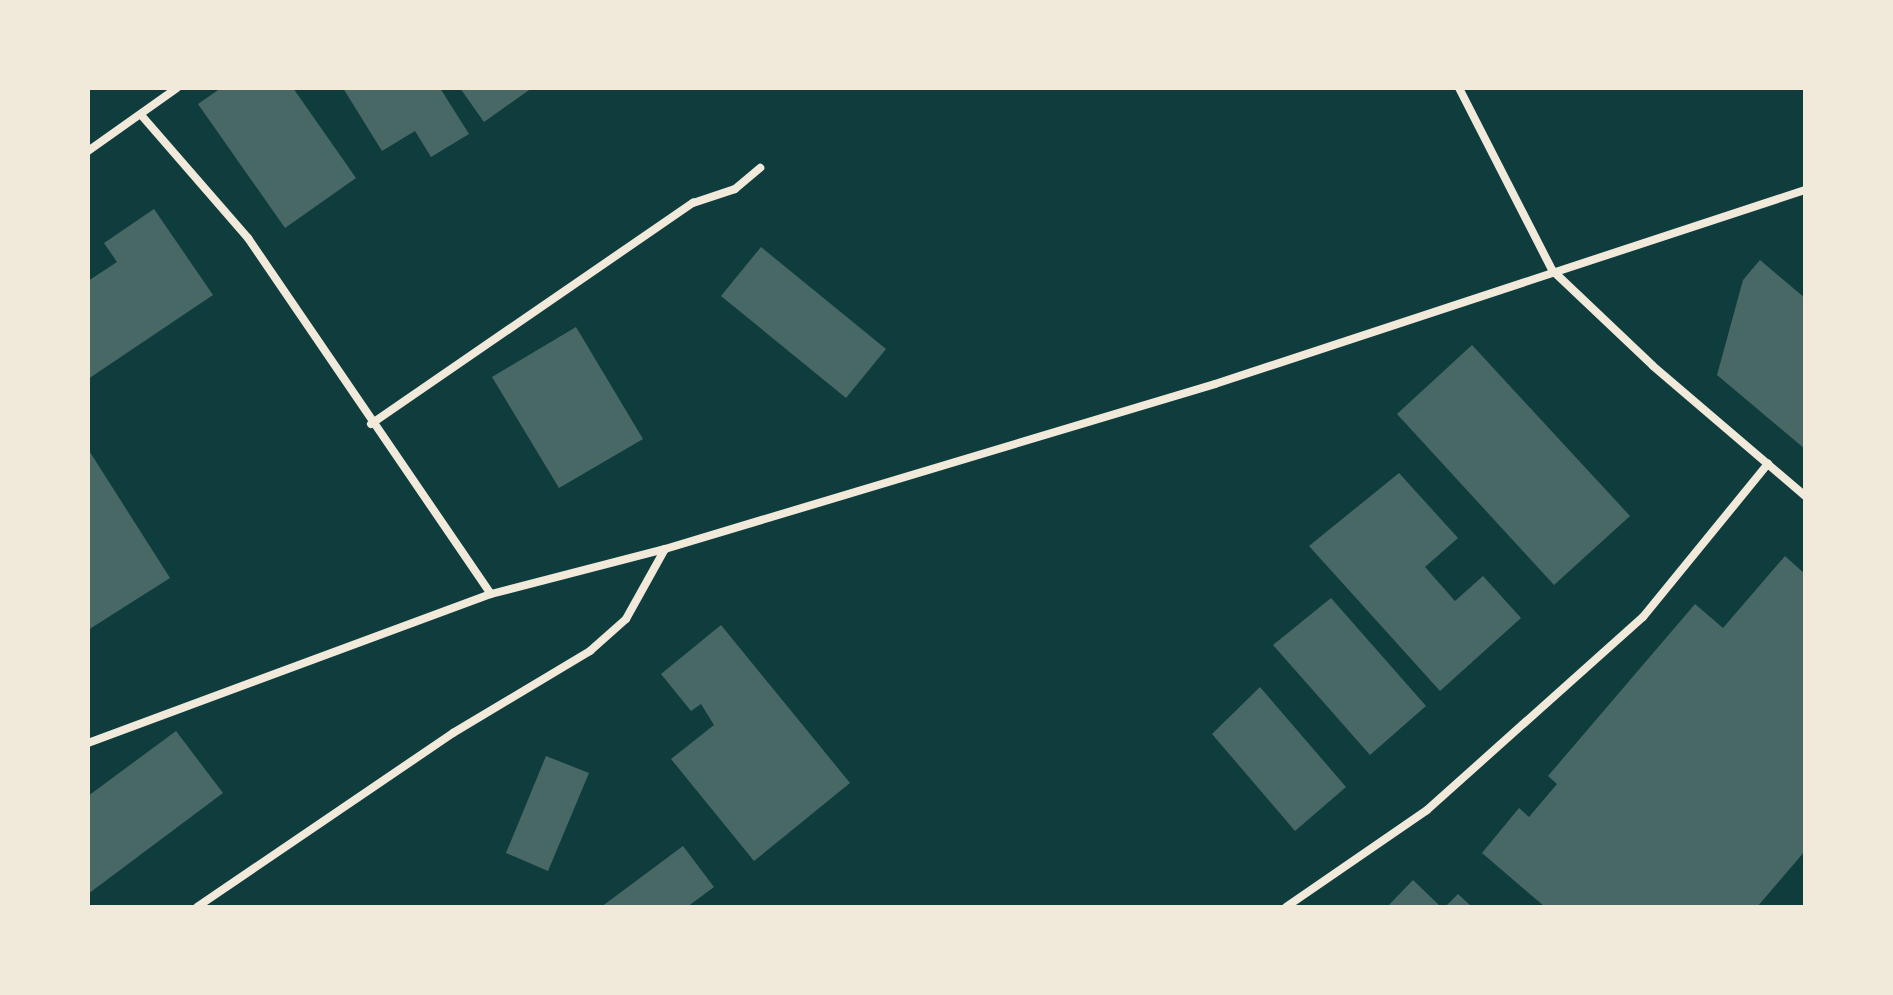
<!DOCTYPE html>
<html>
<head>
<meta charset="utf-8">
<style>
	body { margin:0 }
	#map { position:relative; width:1893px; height:995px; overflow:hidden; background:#0f3d3e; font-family:"Nunito Sans",sans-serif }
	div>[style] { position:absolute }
	.building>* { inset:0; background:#486865 }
	.minor>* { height:8px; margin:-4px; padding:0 4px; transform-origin:4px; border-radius:4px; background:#f1e9da }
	span { translate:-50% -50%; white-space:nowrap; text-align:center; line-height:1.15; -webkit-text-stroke:8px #f1e9da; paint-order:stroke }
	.frame { position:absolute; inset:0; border:90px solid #f1e9da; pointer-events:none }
</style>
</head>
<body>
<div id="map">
	<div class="building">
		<i style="clip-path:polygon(221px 88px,293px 88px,356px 178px,285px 228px,198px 104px)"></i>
		<i style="clip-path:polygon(343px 88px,440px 88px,469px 134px,431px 157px,415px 131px,382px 151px)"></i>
		<i style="clip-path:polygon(460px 88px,532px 88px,484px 122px)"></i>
		<i style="clip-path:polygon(154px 209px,213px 295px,88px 379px,88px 281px,117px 262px,104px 243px)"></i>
		<i style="clip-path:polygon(761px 247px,886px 349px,846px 398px,721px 296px)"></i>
		<i style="clip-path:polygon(1760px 260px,1805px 298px,1805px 449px,1717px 375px,1743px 280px)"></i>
		<i style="clip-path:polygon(576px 327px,643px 439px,559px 488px,492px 377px)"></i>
		<i style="clip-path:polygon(1472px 345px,1630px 516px,1554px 585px,1397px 414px)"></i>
		<i style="clip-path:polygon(88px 449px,170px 578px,88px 630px)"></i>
		<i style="clip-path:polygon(1399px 473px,1458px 538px,1425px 567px,1455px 601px,1483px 576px,1521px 618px,1440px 691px,1309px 546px)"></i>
		<i style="clip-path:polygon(1785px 556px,1805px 574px,1805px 851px,1757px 907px,1545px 907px,1482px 853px,1519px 808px,1529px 817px,1557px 784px,1548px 776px,1695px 604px,1723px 628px)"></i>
		<i style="clip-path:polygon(1331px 598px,1426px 706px,1370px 755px,1273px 645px)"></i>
		<i style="clip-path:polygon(721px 625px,850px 783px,754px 861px,671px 759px,714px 725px,701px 704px,691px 711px,661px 674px)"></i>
		<i style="clip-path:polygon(1260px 687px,1346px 787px,1295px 831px,1212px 734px)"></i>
		<i style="clip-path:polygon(176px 731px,223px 793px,88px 894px,88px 796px)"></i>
		<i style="clip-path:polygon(546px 756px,589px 773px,548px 871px,506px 853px)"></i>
		<i style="clip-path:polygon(683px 846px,714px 887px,687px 907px,601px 907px)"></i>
		<i style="clip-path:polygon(1413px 880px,1441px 907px,1387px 907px)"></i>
		<i style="clip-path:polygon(1458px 894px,1472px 907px,1445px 907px)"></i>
	</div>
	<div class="minor">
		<i style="left:1459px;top:88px;width:204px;rotate:62.9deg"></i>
		<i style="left:1552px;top:270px;width:139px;rotate:43.5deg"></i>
		<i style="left:1653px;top:366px;width:200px;rotate:40.5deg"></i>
		<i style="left:142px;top:116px;width:162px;rotate:49deg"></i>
		<i style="left:248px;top:238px;width:431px;rotate:55.7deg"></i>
		<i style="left:88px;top:151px;width:109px;rotate:-35.3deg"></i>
		<i style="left:371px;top:424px;width:391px;rotate:-34.5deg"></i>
		<i style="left:693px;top:203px;width:44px;rotate:-18.4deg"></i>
		<i style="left:735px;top:189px;width:33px;rotate:-40deg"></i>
		<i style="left:88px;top:743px;width:430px;rotate:-20.3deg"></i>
		<i style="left:491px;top:594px;width:180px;rotate:-14.5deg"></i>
		<i style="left:665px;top:549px;width:574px;rotate:-16.7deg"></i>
		<i style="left:1215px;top:384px;width:621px;rotate:-18.2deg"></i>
		<i style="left:197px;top:907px;width:310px;rotate:-34.2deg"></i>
		<i style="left:453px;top:733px;width:160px;rotate:-30.9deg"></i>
		<i style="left:590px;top:651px;width:48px;rotate:-41.6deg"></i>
		<i style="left:626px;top:619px;width:80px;rotate:-60.9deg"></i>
		<i style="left:1286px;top:907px;width:171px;rotate:-34.5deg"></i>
		<i style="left:1427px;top:810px;width:290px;rotate:-41.8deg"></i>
		<i style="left:1643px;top:617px;width:198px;rotate:-50.8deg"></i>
	</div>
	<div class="frame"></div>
</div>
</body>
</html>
